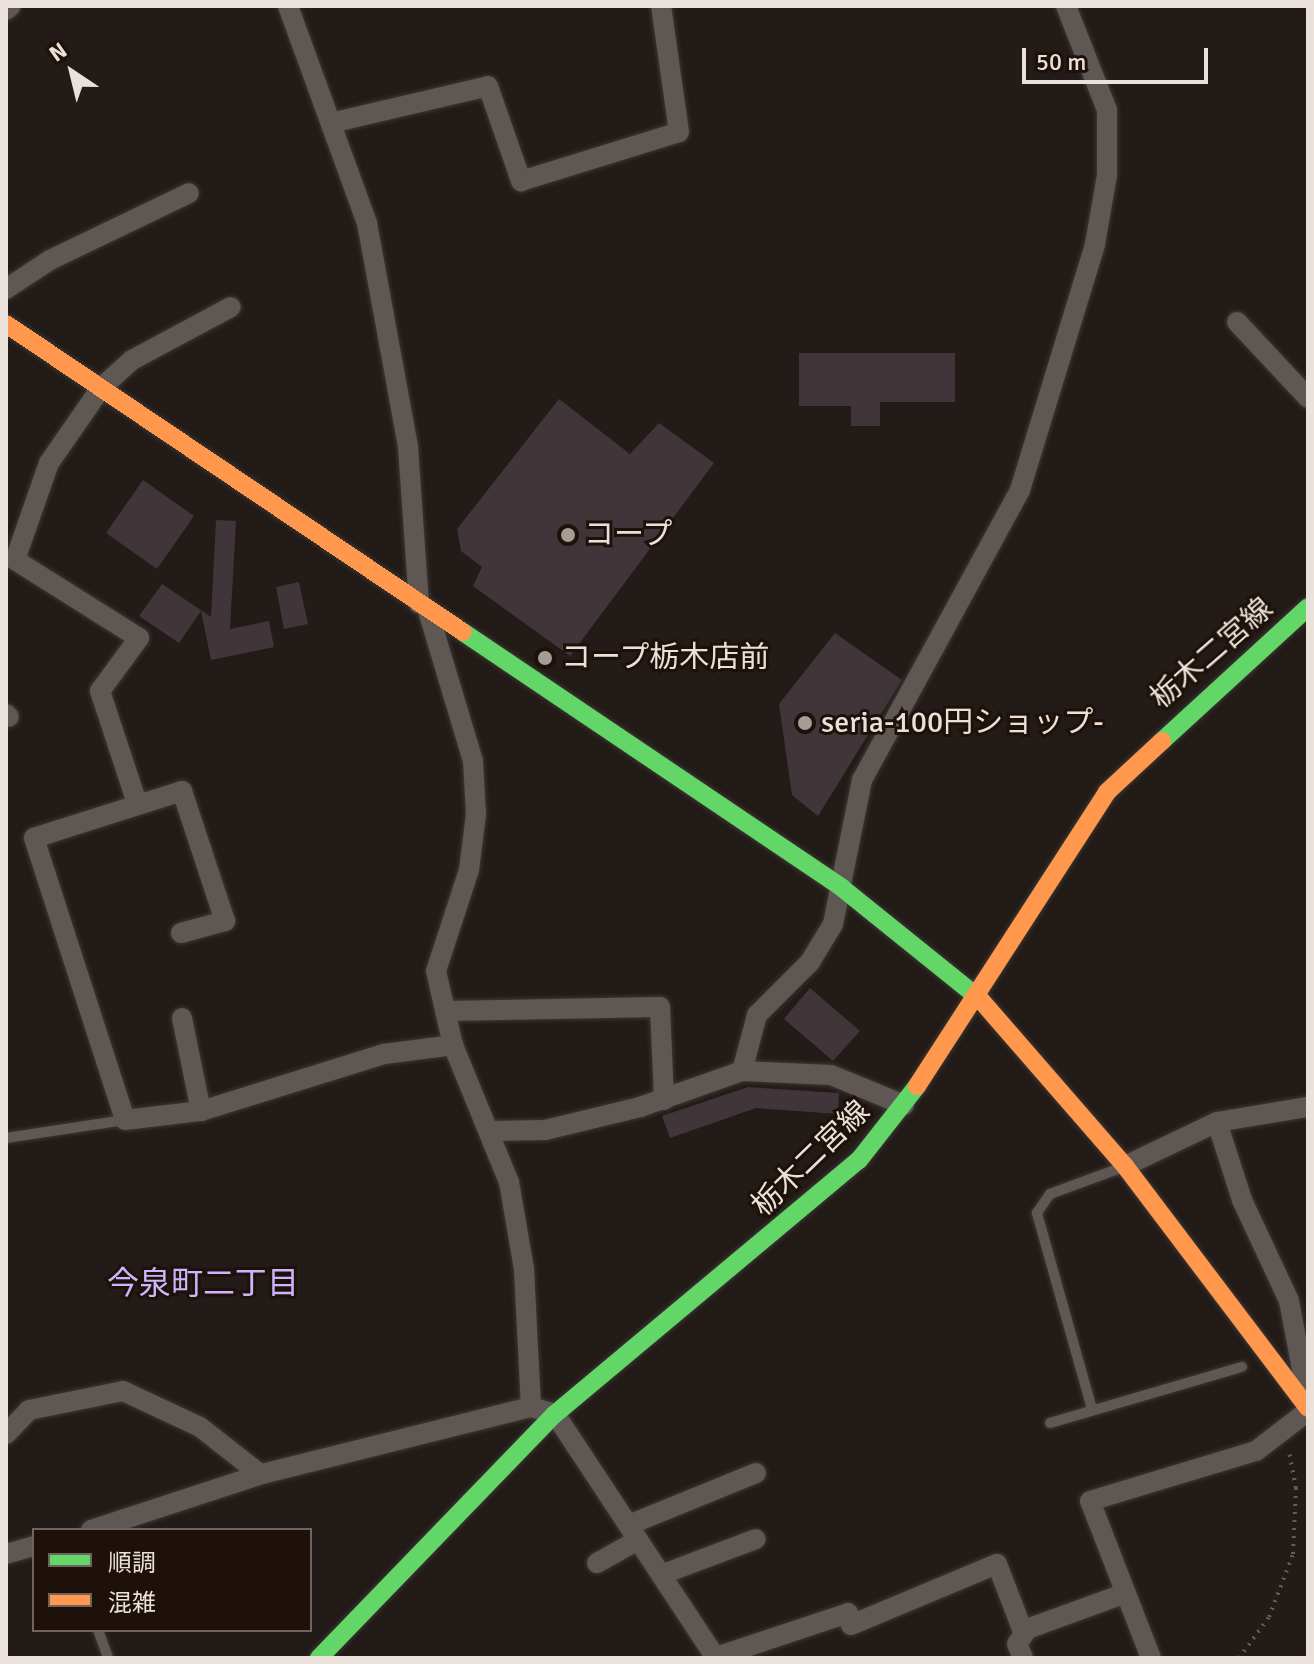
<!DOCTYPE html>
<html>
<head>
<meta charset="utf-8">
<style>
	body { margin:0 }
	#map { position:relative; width:1314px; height:1664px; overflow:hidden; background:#221b17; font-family:Signika,"Noto Sans JP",sans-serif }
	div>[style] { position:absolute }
	.building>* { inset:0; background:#403639 }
	.path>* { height:4px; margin-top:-2px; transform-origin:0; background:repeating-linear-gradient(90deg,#625c58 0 2px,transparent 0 8px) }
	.roads { filter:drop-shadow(0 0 2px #3c3633) drop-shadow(0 0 2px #3c3633) }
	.lane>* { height:10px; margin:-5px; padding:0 5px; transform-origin:5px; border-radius:5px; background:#5e5753 }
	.street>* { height:20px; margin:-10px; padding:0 10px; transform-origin:10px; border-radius:10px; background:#5e5753 }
	.fast>* { height:18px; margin:-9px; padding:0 9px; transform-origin:9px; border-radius:9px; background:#63d668 }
	.slow>* { height:18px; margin:-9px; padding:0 9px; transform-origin:9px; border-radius:9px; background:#ff974d }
	.dots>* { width:22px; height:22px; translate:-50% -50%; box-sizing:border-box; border:4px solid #1d1109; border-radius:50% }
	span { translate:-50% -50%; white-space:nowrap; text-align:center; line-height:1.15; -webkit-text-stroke:6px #1d1109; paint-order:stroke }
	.poi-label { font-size:30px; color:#ebe1db }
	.left { translate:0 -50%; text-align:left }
	.street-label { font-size:30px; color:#ebe1db }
	.neighbourhood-label { font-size:32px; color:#ccb5fc }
	.frame { position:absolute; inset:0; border:8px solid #ebe1db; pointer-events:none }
	.legend { position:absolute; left:32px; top:1528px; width:280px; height:104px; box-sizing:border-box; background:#1d1109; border:2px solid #6f645d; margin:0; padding:10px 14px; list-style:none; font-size:24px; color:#ebe1db }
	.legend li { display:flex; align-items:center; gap:16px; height:40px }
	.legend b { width:40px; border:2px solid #6f645d }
	.north { position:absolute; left:32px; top:32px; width:80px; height:80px; -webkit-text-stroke:6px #1d1109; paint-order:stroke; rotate:325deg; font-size:22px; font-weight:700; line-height:32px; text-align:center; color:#ebe1db }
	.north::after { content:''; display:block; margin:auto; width:28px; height:36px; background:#ebe1db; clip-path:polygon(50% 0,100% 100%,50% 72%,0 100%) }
	.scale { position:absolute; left:1022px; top:48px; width:186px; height:36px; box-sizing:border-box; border:4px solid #ebe1db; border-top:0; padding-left:10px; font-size:24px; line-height:28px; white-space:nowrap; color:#ebe1db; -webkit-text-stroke:6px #1d1109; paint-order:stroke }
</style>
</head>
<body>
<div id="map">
	<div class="building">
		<i style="clip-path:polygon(799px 353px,955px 353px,955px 402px,880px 402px,880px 426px,851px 426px,851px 406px,799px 406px)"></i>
		<i style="clip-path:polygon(559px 399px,630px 454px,659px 423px,714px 463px,570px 656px,473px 586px,482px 567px,461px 551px,457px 529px)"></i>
		<i style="clip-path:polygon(143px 480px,194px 516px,157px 569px,106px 533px)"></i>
		<i style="clip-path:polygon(216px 520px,236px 521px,230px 629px,269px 621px,274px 647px,211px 660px,201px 611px,179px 643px,139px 616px,162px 584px,211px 617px)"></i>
		<i style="clip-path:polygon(299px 582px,308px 624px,284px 629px,276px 587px)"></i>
		<i style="clip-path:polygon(835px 633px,902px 680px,818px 816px,792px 795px,779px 704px)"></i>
		<i style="clip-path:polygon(810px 988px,860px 1031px,833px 1061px,784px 1019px)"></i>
		<i style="clip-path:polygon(748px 1087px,839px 1093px,838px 1114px,756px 1108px,670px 1138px,662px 1116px)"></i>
	</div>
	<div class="path">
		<i style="left:1239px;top:1658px;width:51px;rotate:-53.8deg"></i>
		<i style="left:1269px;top:1617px;width:67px;rotate:-69.1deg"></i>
		<i style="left:1293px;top:1554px;width:66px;rotate:-87.4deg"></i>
		<i style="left:1296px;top:1488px;width:37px;rotate:-101deg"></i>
	</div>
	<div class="roads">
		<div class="lane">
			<i style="left:6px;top:1138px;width:120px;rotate:-8.6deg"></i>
			<i style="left:1092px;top:1409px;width:204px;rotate:-105.7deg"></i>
			<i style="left:1037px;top:1213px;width:23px;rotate:-56deg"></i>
			<i style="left:1050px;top:1194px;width:78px;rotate:-20.3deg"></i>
			<i style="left:1050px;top:1423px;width:200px;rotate:-16.3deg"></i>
			<i style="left:98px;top:1630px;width:30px;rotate:70deg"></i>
		</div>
		<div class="street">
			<i style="left:288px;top:6px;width:231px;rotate:70deg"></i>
			<i style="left:367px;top:223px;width:228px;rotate:79.6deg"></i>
			<i style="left:408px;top:447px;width:157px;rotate:86deg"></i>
			<i style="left:6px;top:10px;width:6px;rotate:-39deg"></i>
			<i style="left:335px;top:122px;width:157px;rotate:-13.2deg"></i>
			<i style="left:488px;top:86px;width:101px;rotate:70.8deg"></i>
			<i style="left:521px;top:181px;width:165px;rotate:-17.2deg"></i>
			<i style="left:679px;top:132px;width:127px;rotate:-98.1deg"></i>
			<i style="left:6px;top:289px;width:53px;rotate:-33.4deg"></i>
			<i style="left:50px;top:260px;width:154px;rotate:-25.7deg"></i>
			<i style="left:1237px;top:322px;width:104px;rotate:46.9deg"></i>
			<i style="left:428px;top:611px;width:157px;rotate:73.3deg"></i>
			<i style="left:473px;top:761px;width:53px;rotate:86.8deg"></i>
			<i style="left:476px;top:814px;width:56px;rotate:97.1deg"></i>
			<i style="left:469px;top:870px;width:106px;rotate:108.1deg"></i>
			<i style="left:436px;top:971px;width:76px;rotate:77.1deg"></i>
			<i style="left:6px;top:714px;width:4px;rotate:45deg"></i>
			<i style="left:137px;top:803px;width:118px;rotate:-108.3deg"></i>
			<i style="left:100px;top:691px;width:66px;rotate:-53.7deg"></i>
			<i style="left:139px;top:638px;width:146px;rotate:-147.8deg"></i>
			<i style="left:15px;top:560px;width:103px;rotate:-70.7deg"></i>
			<i style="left:49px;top:463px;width:91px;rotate:-55.3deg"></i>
			<i style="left:101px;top:388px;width:42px;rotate:-42.1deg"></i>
			<i style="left:132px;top:360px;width:112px;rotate:-28.2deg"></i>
			<i style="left:181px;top:933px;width:46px;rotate:-15.3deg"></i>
			<i style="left:225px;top:921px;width:137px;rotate:-108.3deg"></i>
			<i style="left:182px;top:791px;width:155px;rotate:162.4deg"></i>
			<i style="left:34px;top:838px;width:296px;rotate:72.1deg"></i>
			<i style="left:125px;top:1120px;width:77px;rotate:-6.8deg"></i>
			<i style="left:201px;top:1111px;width:192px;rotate:-17.3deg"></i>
			<i style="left:384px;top:1054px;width:70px;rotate:-7.4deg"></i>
			<i style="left:453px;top:1045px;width:148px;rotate:67.8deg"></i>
			<i style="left:509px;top:1182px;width:88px;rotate:80.2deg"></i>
			<i style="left:524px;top:1269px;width:138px;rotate:87.1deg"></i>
			<i style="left:445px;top:1011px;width:215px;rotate:-1.1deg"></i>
			<i style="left:660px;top:1007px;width:93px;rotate:87.5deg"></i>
			<i style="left:182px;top:1018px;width:95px;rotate:78.5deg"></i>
			<i style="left:742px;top:1071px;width:58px;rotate:-75deg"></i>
			<i style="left:757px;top:1015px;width:75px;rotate:-45deg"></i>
			<i style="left:810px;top:962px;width:44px;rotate:-58.8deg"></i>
			<i style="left:833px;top:924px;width:147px;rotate:-78.6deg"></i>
			<i style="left:862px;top:780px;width:330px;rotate:-61.4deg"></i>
			<i style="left:1020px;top:490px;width:257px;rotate:-73deg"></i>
			<i style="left:1095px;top:244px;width:70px;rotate:-80.1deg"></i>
			<i style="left:1107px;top:175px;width:65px;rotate:-90deg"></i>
			<i style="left:1107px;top:110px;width:112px;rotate:-111.5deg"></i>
			<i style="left:1217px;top:1122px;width:82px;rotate:72.2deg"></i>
			<i style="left:1242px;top:1200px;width:111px;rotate:65deg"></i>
			<i style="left:1289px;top:1301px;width:102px;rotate:79.2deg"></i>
			<i style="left:491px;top:1131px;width:54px;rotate:-1.1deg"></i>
			<i style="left:545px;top:1130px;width:98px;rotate:-13.6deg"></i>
			<i style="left:640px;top:1107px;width:108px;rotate:-19.4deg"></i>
			<i style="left:742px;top:1071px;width:89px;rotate:2.6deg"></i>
			<i style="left:831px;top:1075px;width:79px;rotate:22.3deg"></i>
			<i style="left:1125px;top:1166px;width:102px;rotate:-25.6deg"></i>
			<i style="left:1217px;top:1122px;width:92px;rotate:-9.4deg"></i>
			<i style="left:6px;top:1434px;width:33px;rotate:-46deg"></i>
			<i style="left:29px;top:1410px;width:96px;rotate:-11.4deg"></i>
			<i style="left:123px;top:1391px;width:85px;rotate:25.1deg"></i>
			<i style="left:200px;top:1427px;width:76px;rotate:38.1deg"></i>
			<i style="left:631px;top:1524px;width:135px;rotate:-22.2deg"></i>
			<i style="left:91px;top:1530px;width:180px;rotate:-18.1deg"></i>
			<i style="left:262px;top:1474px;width:277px;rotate:-14deg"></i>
			<i style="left:531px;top:1407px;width:25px;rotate:16deg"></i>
			<i style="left:555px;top:1414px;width:292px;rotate:56.6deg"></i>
			<i style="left:6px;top:1554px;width:29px;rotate:-16deg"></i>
			<i style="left:597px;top:1563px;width:47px;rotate:-29.3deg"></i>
			<i style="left:663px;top:1574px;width:99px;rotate:-20.6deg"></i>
			<i style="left:716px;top:1657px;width:139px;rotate:-18.4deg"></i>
			<i style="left:848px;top:1613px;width:12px;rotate:76deg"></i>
			<i style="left:851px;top:1625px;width:158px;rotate:-22.7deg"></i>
			<i style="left:997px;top:1564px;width:75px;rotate:68.9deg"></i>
			<i style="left:1023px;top:1658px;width:15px;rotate:-113deg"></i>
			<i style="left:1017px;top:1644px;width:18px;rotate:-56deg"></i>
			<i style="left:1027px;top:1629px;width:105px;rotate:-20deg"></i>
			<i style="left:1151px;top:1658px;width:168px;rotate:-111.2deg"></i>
			<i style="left:1090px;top:1501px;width:173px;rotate:-16.8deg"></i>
			<i style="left:1256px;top:1451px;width:66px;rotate:-37.6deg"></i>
		</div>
		<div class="fast">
			<i style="left:463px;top:632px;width:457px;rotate:34deg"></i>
			<i style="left:842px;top:888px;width:176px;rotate:38.8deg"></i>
			<i style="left:1162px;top:741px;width:198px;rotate:-42.5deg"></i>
			<i style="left:319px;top:1658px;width:339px;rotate:-46deg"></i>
			<i style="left:555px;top:1414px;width:396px;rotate:-39.9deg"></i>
			<i style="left:859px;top:1160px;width:94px;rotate:-51.9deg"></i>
		</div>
		<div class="slow">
			<i style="left:6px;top:324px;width:551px;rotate:33.98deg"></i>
			<i style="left:979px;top:998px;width:223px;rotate:49deg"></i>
			<i style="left:1125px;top:1166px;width:303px;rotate:52.9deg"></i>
			<i style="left:917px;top:1086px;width:350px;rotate:-57.1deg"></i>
			<i style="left:1107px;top:792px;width:75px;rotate:-42.8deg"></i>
		</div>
	</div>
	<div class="dots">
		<i style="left:568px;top:535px;background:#a59c96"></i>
		<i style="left:545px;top:658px;background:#a59c96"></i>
		<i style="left:805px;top:723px;background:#a59c96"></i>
	</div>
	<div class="poi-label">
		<span class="left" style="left:584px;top:535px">コープ</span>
		<span class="left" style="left:561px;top:658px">コープ栃木店前</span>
		<span class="left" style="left:821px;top:723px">seria-100円ショップ-</span>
	</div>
	<div class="street-label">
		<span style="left:1212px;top:654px;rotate:-41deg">栃木二宮線</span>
		<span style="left:811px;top:1159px;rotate:-44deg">栃木二宮線</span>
	</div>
	<div class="neighbourhood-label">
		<span style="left:203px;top:1284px">今泉町二丁目</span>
	</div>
	<div class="frame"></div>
	<ul class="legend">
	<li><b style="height:10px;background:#63d668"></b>順調</li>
	<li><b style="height:10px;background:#ff974d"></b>混雑</li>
	</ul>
	<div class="north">N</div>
	<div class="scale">50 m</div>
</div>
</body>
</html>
